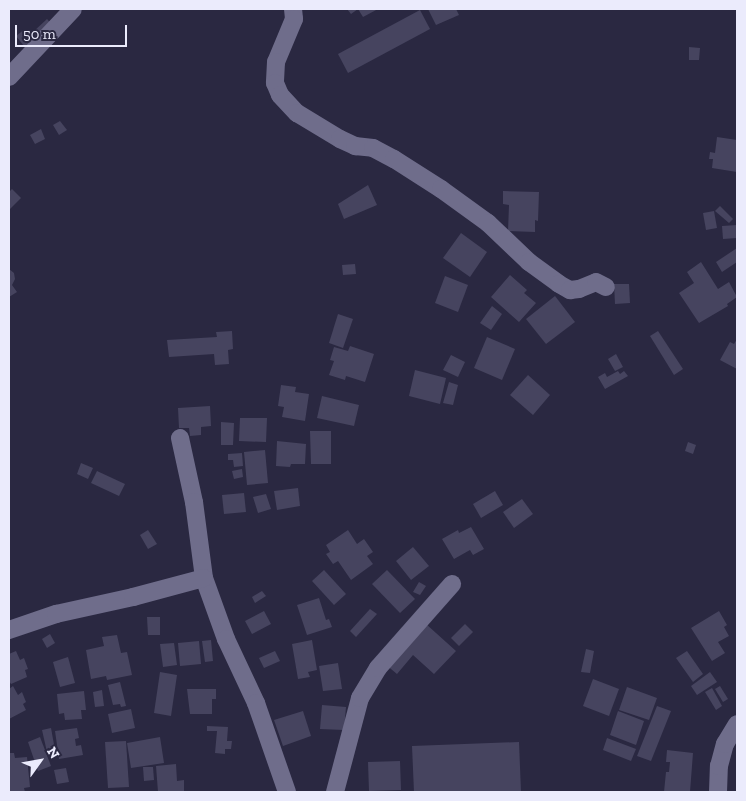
<!DOCTYPE html>
<html>
<head>
<meta charset="utf-8">
<style>
	body { margin:0 }
	#map { position:relative; width:746px; height:801px; overflow:hidden; background:#2a2841; font-family:"Zilla Slab",serif }
	div>[style] { position:absolute }
	.building>* { inset:0; background:#46445f }
	.street>* { height:18px; margin:-9px; padding:0 9px; transform-origin:9px; border-radius:9px; background:#6f6d8b }
	span { translate:-50% -50%; white-space:nowrap; text-align:center; line-height:1.15; -webkit-text-stroke:4.5px #2a2841; paint-order:stroke }
	.frame { position:absolute; inset:0; border:10px solid #ebebfc; pointer-events:none }
	.north { position:absolute; left:15px; top:736px; width:50px; height:50px; -webkit-text-stroke:4px #2a2841; paint-order:stroke; rotate:58deg; font-size:14px; font-weight:700; line-height:20px; text-align:center; color:#ebebfc }
	.north::after { content:''; display:block; margin:auto; width:18px; height:22px; background:#ebebfc; clip-path:polygon(50% 0,100% 100%,50% 72%,0 100%) }
	.scale { position:absolute; left:15px; top:25px; width:112px; height:22px; box-sizing:border-box; border:2px solid #ebebfc; border-top:0; padding-left:6px; font-size:15px; line-height:18px; white-space:nowrap; color:#ebebfc; -webkit-text-stroke:4px #2a2841; paint-order:stroke }
</style>
</head>
<body>
<div id="map">
	<div class="building">
		<i style="clip-path:polygon(347px 9px,378px 9px,363px 17px,358px 9px,351px 14px)"></i>
		<i style="clip-path:polygon(428px 9px,456px 9px,459px 15px,436px 25px)"></i>
		<i style="clip-path:polygon(420px 10px,430px 29px,348px 73px,338px 54px)"></i>
		<i style="clip-path:polygon(47px 19px,57px 30px,43px 43px,33px 32px)"></i>
		<i style="clip-path:polygon(25px 29px,37px 43px,28px 51px,16px 36px)"></i>
		<i style="clip-path:polygon(689px 47px,700px 48px,699px 60px,689px 60px)"></i>
		<i style="clip-path:polygon(60px 121px,67px 130px,59px 135px,53px 125px)"></i>
		<i style="clip-path:polygon(41px 129px,45px 139px,35px 144px,30px 135px)"></i>
		<i style="clip-path:polygon(717px 137px,737px 140px,737px 172px,712px 168px,713px 159px,709px 159px,710px 152px,715px 153px)"></i>
		<i style="clip-path:polygon(368px 185px,377px 205px,344px 219px,338px 204px)"></i>
		<i style="clip-path:polygon(12px 189px,21px 198px,9px 210px,9px 192px)"></i>
		<i style="clip-path:polygon(503px 191px,539px 192px,538px 221px,535px 220px,535px 232px,508px 231px,509px 205px,503px 204px)"></i>
		<i style="clip-path:polygon(720px 206px,733px 219px,729px 223px,715px 211px)"></i>
		<i style="clip-path:polygon(714px 211px,717px 228px,706px 230px,703px 213px)"></i>
		<i style="clip-path:polygon(737px 225px,737px 238px,723px 239px,722px 226px)"></i>
		<i style="clip-path:polygon(461px 233px,487px 252px,470px 277px,443px 258px)"></i>
		<i style="clip-path:polygon(737px 248px,737px 262px,722px 272px,716px 262px)"></i>
		<i style="clip-path:polygon(701px 262px,718px 289px,729px 282px,737px 297px,727px 304px,728px 306px,699px 323px,679px 293px,694px 283px,687px 272px)"></i>
		<i style="clip-path:polygon(355px 264px,356px 274px,343px 275px,342px 265px)"></i>
		<i style="clip-path:polygon(9px 269px,14px 273px,15px 279px,12px 285px,17px 292px,9px 297px)"></i>
		<i style="clip-path:polygon(510px 275px,527px 290px,524px 293px,536px 303px,519px 322px,491px 297px)"></i>
		<i style="clip-path:polygon(445px 276px,468px 285px,458px 312px,435px 303px)"></i>
		<i style="clip-path:polygon(614px 284px,629px 284px,630px 303px,615px 304px)"></i>
		<i style="clip-path:polygon(555px 296px,575px 322px,546px 344px,526px 319px)"></i>
		<i style="clip-path:polygon(492px 306px,502px 314px,491px 330px,480px 323px)"></i>
		<i style="clip-path:polygon(338px 314px,353px 319px,343px 348px,329px 343px)"></i>
		<i style="clip-path:polygon(232px 331px,233px 349px,228px 350px,229px 364px,215px 365px,214px 354px,169px 357px,167px 340px,217px 337px,216px 332px)"></i>
		<i style="clip-path:polygon(658px 331px,683px 369px,674px 375px,650px 336px)"></i>
		<i style="clip-path:polygon(487px 337px,515px 349px,502px 380px,474px 368px)"></i>
		<i style="clip-path:polygon(737px 339px,737px 369px,720px 360px,730px 342px,734px 344px)"></i>
		<i style="clip-path:polygon(350px 346px,374px 354px,365px 382px,346px 376px,345px 380px,329px 375px,334px 361px,330px 360px,334px 347px,348px 351px)"></i>
		<i style="clip-path:polygon(616px 354px,623px 367px,615px 371px,608px 359px)"></i>
		<i style="clip-path:polygon(451px 355px,465px 362px,458px 377px,443px 370px)"></i>
		<i style="clip-path:polygon(415px 370px,446px 378px,440px 404px,409px 396px)"></i>
		<i style="clip-path:polygon(618px 371px,620px 374px,624px 371px,628px 376px,605px 389px,598px 377px,605px 373px,607px 377px)"></i>
		<i style="clip-path:polygon(528px 375px,550px 395px,533px 415px,510px 395px)"></i>
		<i style="clip-path:polygon(449px 382px,458px 385px,453px 405px,443px 403px)"></i>
		<i style="clip-path:polygon(281px 385px,296px 387px,295px 392px,309px 394px,305px 421px,282px 417px,284px 407px,278px 406px)"></i>
		<i style="clip-path:polygon(322px 396px,359px 405px,354px 426px,317px 418px)"></i>
		<i style="clip-path:polygon(210px 406px,211px 426px,201px 427px,201px 435px,190px 436px,189px 428px,179px 428px,178px 408px)"></i>
		<i style="clip-path:polygon(240px 418px,267px 418px,266px 442px,239px 441px)"></i>
		<i style="clip-path:polygon(221px 422px,234px 423px,233px 445px,221px 445px)"></i>
		<i style="clip-path:polygon(310px 431px,331px 431px,331px 464px,311px 464px)"></i>
		<i style="clip-path:polygon(277px 441px,306px 444px,305px 464px,291px 464px,290px 467px,276px 466px)"></i>
		<i style="clip-path:polygon(688px 442px,696px 445px,693px 454px,685px 451px)"></i>
		<i style="clip-path:polygon(265px 450px,268px 483px,247px 485px,244px 452px)"></i>
		<i style="clip-path:polygon(242px 453px,243px 466px,234px 467px,233px 460px,228px 460px,228px 454px)"></i>
		<i style="clip-path:polygon(81px 463px,93px 468px,88px 479px,77px 474px)"></i>
		<i style="clip-path:polygon(242px 469px,243px 477px,234px 479px,232px 471px)"></i>
		<i style="clip-path:polygon(97px 471px,125px 484px,119px 496px,91px 483px)"></i>
		<i style="clip-path:polygon(298px 488px,300px 506px,277px 510px,274px 491px)"></i>
		<i style="clip-path:polygon(495px 491px,503px 505px,481px 518px,473px 504px)"></i>
		<i style="clip-path:polygon(244px 493px,246px 512px,224px 514px,222px 495px)"></i>
		<i style="clip-path:polygon(266px 494px,271px 509px,258px 513px,253px 497px)"></i>
		<i style="clip-path:polygon(522px 499px,533px 514px,514px 528px,503px 512px)"></i>
		<i style="clip-path:polygon(471px 527px,484px 549px,473px 555px,470px 550px,454px 559px,442px 539px,458px 530px,459px 533px)"></i>
		<i style="clip-path:polygon(148px 530px,157px 544px,148px 549px,140px 535px)"></i>
		<i style="clip-path:polygon(348px 530px,357px 544px,364px 539px,373px 552px,367px 556px,373px 564px,351px 580px,338px 561px,333px 564px,326px 554px,330px 552px,326px 545px)"></i>
		<i style="clip-path:polygon(413px 547px,429px 566px,411px 580px,396px 561px)"></i>
		<i style="clip-path:polygon(324px 570px,346px 594px,334px 605px,312px 581px)"></i>
		<i style="clip-path:polygon(387px 570px,415px 599px,400px 613px,372px 584px)"></i>
		<i style="clip-path:polygon(419px 582px,426px 586px,420px 595px,413px 592px)"></i>
		<i style="clip-path:polygon(262px 591px,266px 596px,255px 603px,252px 597px)"></i>
		<i style="clip-path:polygon(319px 598px,326px 620px,329px 619px,332px 627px,307px 635px,297px 605px)"></i>
		<i style="clip-path:polygon(370px 609px,377px 614px,356px 637px,350px 631px)"></i>
		<i style="clip-path:polygon(264px 611px,271px 624px,252px 634px,245px 621px)"></i>
		<i style="clip-path:polygon(719px 611px,727px 625px,724px 627px,729px 636px,718px 642px,725px 653px,712px 661px,691px 628px)"></i>
		<i style="clip-path:polygon(147px 617px,160px 617px,160px 635px,148px 635px)"></i>
		<i style="clip-path:polygon(426px 624px,456px 651px,434px 674px,413px 655px,397px 674px,385px 664px)"></i>
		<i style="clip-path:polygon(465px 624px,473px 632px,459px 646px,451px 638px)"></i>
		<i style="clip-path:polygon(50px 634px,55px 643px,47px 648px,42px 639px)"></i>
		<i style="clip-path:polygon(117px 635px,121px 653px,127px 652px,132px 675px,107px 680px,106px 676px,91px 679px,86px 650px,104px 646px,102px 637px)"></i>
		<i style="clip-path:polygon(211px 640px,213px 661px,205px 662px,202px 641px)"></i>
		<i style="clip-path:polygon(312px 640px,317px 670px,308px 672px,310px 677px,298px 679px,292px 644px)"></i>
		<i style="clip-path:polygon(199px 641px,201px 664px,180px 666px,178px 643px)"></i>
		<i style="clip-path:polygon(174px 643px,177px 665px,163px 667px,160px 644px)"></i>
		<i style="clip-path:polygon(586px 649px,594px 651px,590px 673px,581px 672px)"></i>
		<i style="clip-path:polygon(16px 651px,20px 660px,24px 658px,28px 669px,25px 670px,27px 677px,11px 684px,9px 681px,9px 654px)"></i>
		<i style="clip-path:polygon(275px 651px,280px 661px,264px 668px,259px 658px)"></i>
		<i style="clip-path:polygon(687px 651px,703px 674px,693px 682px,676px 658px)"></i>
		<i style="clip-path:polygon(68px 657px,75px 683px,60px 687px,53px 662px)"></i>
		<i style="clip-path:polygon(338px 663px,342px 689px,323px 691px,319px 666px)"></i>
		<i style="clip-path:polygon(160px 672px,177px 675px,171px 716px,154px 713px)"></i>
		<i style="clip-path:polygon(710px 672px,717px 682px,697px 695px,691px 686px)"></i>
		<i style="clip-path:polygon(593px 679px,619px 689px,609px 716px,583px 706px)"></i>
		<i style="clip-path:polygon(120px 682px,126px 706px,121px 707px,120px 704px,113px 705px,108px 685px)"></i>
		<i style="clip-path:polygon(13px 686px,18px 695px,22px 692px,26px 702px,23px 704px,26px 710px,9px 719px,9px 689px)"></i>
		<i style="clip-path:polygon(720px 686px,728px 699px,723px 702px,715px 689px)"></i>
		<i style="clip-path:polygon(627px 687px,657px 698px,649px 720px,619px 710px)"></i>
		<i style="clip-path:polygon(712px 688px,722px 706px,716px 710px,705px 692px)"></i>
		<i style="clip-path:polygon(187px 689px,216px 689px,216px 699px,212px 699px,212px 714px,190px 714px)"></i>
		<i style="clip-path:polygon(102px 690px,104px 706px,95px 707px,93px 692px)"></i>
		<i style="clip-path:polygon(84px 691px,86px 710px,81px 710px,82px 719px,65px 720px,64px 713px,59px 714px,57px 694px)"></i>
		<i style="clip-path:polygon(322px 705px,346px 707px,344px 730px,320px 729px)"></i>
		<i style="clip-path:polygon(657px 706px,671px 711px,651px 761px,637px 756px)"></i>
		<i style="clip-path:polygon(131px 709px,135px 728px,112px 733px,108px 714px)"></i>
		<i style="clip-path:polygon(303px 711px,311px 736px,283px 746px,274px 720px)"></i>
		<i style="clip-path:polygon(618px 711px,644px 721px,636px 745px,610px 735px)"></i>
		<i style="clip-path:polygon(207px 726px,228px 727px,227px 741px,232px 741px,231px 749px,225px 749px,225px 754px,215px 753px,217px 731px,207px 731px)"></i>
		<i style="clip-path:polygon(51px 728px,55px 750px,47px 752px,42px 730px)"></i>
		<i style="clip-path:polygon(77px 728px,79px 738px,75px 739px,76px 746px,81px 745px,83px 755px,59px 759px,55px 731px)"></i>
		<i style="clip-path:polygon(40px 737px,51px 766px,38px 771px,28px 742px)"></i>
		<i style="clip-path:polygon(160px 737px,164px 763px,131px 768px,127px 743px)"></i>
		<i style="clip-path:polygon(607px 738px,636px 749px,631px 761px,603px 750px)"></i>
		<i style="clip-path:polygon(126px 741px,129px 787px,108px 788px,105px 742px)"></i>
		<i style="clip-path:polygon(519px 742px,521px 792px,414px 792px,412px 746px)"></i>
		<i style="clip-path:polygon(667px 750px,693px 753px,690px 792px,664px 792px,666px 772px,669px 772px,670px 762px,666px 762px)"></i>
		<i style="clip-path:polygon(9px 753px,14px 753px,15px 758px,27px 757px,30px 787px,24px 788px,25px 792px,9px 792px)"></i>
		<i style="clip-path:polygon(400px 761px,401px 790px,369px 791px,368px 762px)"></i>
		<i style="clip-path:polygon(176px 764px,177px 781px,184px 780px,184px 792px,158px 792px,156px 766px)"></i>
		<i style="clip-path:polygon(143px 767px,153px 767px,154px 780px,144px 781px)"></i>
		<i style="clip-path:polygon(66px 768px,69px 782px,57px 784px,54px 770px)"></i>
	</div>
	<div class="street">
		<i style="left:293px;top:9px;width:10px;rotate:84deg"></i>
		<i style="left:294px;top:19px;width:47px;rotate:112.7deg"></i>
		<i style="left:276px;top:62px;width:21px;rotate:93deg"></i>
		<i style="left:275px;top:83px;width:13px;rotate:67deg"></i>
		<i style="left:280px;top:95px;width:25px;rotate:47deg"></i>
		<i style="left:297px;top:113px;width:50px;rotate:31.2deg"></i>
		<i style="left:340px;top:139px;width:17px;rotate:25deg"></i>
		<i style="left:355px;top:146px;width:18px;rotate:6deg"></i>
		<i style="left:373px;top:148px;width:24px;rotate:28deg"></i>
		<i style="left:394px;top:159px;width:56px;rotate:32.6deg"></i>
		<i style="left:441px;top:189px;width:58px;rotate:35.9deg"></i>
		<i style="left:488px;top:223px;width:57px;rotate:43.6deg"></i>
		<i style="left:529px;top:262px;width:37px;rotate:36deg"></i>
		<i style="left:559px;top:284px;width:13px;rotate:29deg"></i>
		<i style="left:570px;top:290px;width:9px;rotate:-6deg"></i>
		<i style="left:579px;top:289px;width:18px;rotate:-22deg"></i>
		<i style="left:596px;top:282px;width:11px;rotate:27deg"></i>
		<i style="left:9px;top:77px;width:93px;rotate:-46.7deg"></i>
		<i style="left:180px;top:438px;width:66px;rotate:77.7deg"></i>
		<i style="left:194px;top:502px;width:77px;rotate:82.5deg"></i>
		<i style="left:204px;top:578px;width:65px;rotate:70.2deg"></i>
		<i style="left:226px;top:639px;width:71px;rotate:64.9deg"></i>
		<i style="left:256px;top:703px;width:94px;rotate:70.8deg"></i>
		<i style="left:9px;top:630px;width:50px;rotate:-18.8deg"></i>
		<i style="left:56px;top:614px;width:79px;rotate:-12.4deg"></i>
		<i style="left:133px;top:597px;width:73px;rotate:-15deg"></i>
		<i style="left:335px;top:792px;width:97px;rotate:-75.1deg"></i>
		<i style="left:360px;top:698px;width:35px;rotate:-59deg"></i>
		<i style="left:378px;top:668px;width:112px;rotate:-48.6deg"></i>
		<i style="left:718px;top:792px;width:26px;rotate:-88deg"></i>
		<i style="left:719px;top:766px;width:23px;rotate:-75deg"></i>
		<i style="left:725px;top:744px;width:23px;rotate:-59deg"></i>
	</div>
	<div class="frame"></div>
	<div class="north">N</div>
	<div class="scale">50 m</div>
</div>
</body>
</html>
